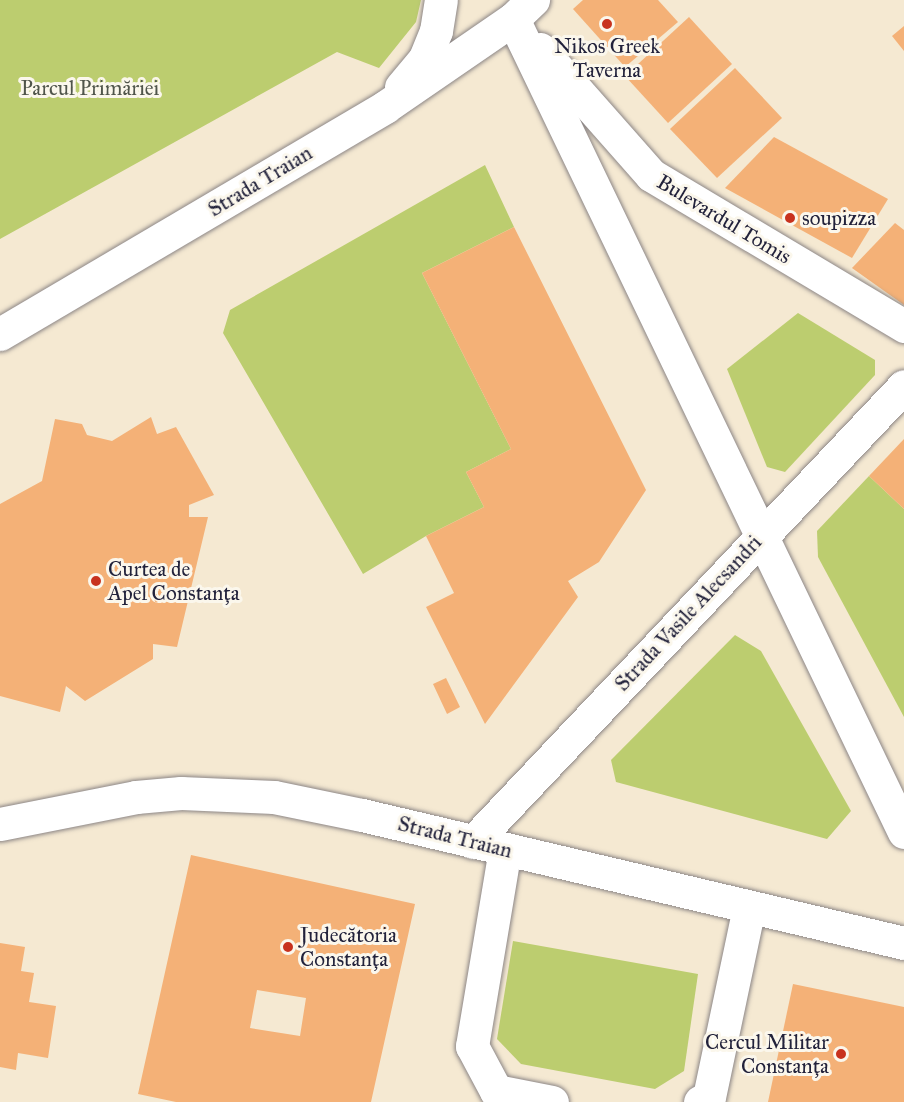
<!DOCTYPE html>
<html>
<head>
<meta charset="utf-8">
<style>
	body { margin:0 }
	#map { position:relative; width:904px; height:1102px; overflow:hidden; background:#f5e9d2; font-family:"IM FELL Great Primer",serif }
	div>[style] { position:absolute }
	.green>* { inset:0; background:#bccd6f }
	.building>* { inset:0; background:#f4b177 }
	.roads { filter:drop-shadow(0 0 2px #8c8686) drop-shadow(0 0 2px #8c8686) }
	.minor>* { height:33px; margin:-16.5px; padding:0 16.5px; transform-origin:16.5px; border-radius:16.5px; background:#fff }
	.dots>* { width:16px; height:16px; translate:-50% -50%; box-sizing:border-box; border:3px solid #fbf7ec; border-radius:50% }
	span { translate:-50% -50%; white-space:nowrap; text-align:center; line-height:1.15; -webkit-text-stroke:6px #fbf7ec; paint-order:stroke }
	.poi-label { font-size:21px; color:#22223b }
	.left { translate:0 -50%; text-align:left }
	.right { translate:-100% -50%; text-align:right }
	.park-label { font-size:21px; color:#50554b }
	.street-label { font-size:21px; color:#22223b }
</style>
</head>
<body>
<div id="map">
	<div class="green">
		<i style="clip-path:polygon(0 0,421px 0,416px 22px,379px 68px,337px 52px,0 239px)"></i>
		<i style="clip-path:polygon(485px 165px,514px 227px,422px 273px,511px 449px,466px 472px,484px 507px,426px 536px,363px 574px,223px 333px,230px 310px)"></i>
		<i style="clip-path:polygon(798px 313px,875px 360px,875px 375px,785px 472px,767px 467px,727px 369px)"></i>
		<i style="clip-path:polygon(869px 476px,904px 509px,904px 717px,818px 557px,817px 531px)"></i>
		<i style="clip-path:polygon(735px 635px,761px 651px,851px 811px,827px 839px,616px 782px,611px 760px)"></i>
		<i style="clip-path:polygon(513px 941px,698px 974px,684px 1071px,655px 1089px,521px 1064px,497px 1039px)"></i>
	</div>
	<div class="building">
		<i style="clip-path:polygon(583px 0,658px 0,678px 22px,625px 67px,573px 9px)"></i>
		<i style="clip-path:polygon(689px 17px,732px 64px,668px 123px,625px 76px)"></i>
		<i style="clip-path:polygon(904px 26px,904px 51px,892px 36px)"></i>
		<i style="clip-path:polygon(735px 68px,782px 118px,717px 178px,670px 129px)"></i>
		<i style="clip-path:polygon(774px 137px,888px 199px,852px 258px,725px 188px)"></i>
		<i style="clip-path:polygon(895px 223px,904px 230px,904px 305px,852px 268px)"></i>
		<i style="clip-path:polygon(514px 227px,646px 490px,599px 562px,568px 581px,578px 597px,485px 724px,426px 607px,454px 593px,426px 536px,484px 507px,466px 472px,511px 449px,422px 273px)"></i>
		<i style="clip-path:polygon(151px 417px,157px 434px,176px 427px,214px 495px,189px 505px,189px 517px,208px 517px,177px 647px,153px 644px,153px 659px,85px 701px,66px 686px,60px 712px,0 696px,0 504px,42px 481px,55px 419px,82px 424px,87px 435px,112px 441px)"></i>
		<i style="clip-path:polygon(904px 439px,904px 509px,869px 476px)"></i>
		<i style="clip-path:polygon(446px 678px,460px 707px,447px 714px,433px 684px)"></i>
		<i style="clip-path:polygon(evenodd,191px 855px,415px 904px,371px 1102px,176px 1102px,138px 1094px,191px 855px,257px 990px,306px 998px,300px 1036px,250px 1028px,257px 990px)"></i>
		<i style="clip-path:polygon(0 943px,25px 947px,21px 971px,34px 973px,29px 1002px,56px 1006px,48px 1058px,18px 1053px,16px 1070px,0 1067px)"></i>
		<i style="clip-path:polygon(793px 984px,904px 1007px,904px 1102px,768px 1102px)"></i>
	</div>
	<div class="roads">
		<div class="minor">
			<i style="left:513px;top:19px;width:902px;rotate:64.32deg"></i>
			<i style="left:540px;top:49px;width:168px;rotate:48.6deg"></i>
			<i style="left:651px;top:175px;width:295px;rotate:30.8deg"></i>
			<i style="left:401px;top:87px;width:38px;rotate:-50deg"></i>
			<i style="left:425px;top:58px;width:29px;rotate:-68deg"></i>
			<i style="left:436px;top:31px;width:31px;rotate:-81deg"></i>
			<i style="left:0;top:334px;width:447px;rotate:-30.5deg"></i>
			<i style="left:385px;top:107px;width:155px;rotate:-34.5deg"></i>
			<i style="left:513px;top:19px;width:28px;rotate:-44deg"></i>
			<i style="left:0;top:824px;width:139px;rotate:-11.2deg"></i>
			<i style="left:136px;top:797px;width:45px;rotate:-5.1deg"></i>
			<i style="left:181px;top:793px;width:93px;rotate:2.5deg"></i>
			<i style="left:274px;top:797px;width:90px;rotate:11.6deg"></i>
			<i style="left:362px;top:815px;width:557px;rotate:13.29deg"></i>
			<i style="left:473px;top:842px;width:627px;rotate:-46.61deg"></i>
			<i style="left:505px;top:849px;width:200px;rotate:99.5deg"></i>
			<i style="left:472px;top:1046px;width:51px;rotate:61.9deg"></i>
			<i style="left:496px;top:1091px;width:57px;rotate:11.1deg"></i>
			<i style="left:700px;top:1102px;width:10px;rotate:-29deg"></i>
			<i style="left:709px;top:1097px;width:194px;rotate:-78.1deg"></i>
		</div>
	</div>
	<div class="dots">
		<i style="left:607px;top:24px;background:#c8321e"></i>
		<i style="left:790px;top:218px;background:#c8321e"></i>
		<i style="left:96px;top:581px;background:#c8321e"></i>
		<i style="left:288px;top:947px;background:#c8321e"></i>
		<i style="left:841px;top:1054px;background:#c8321e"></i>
	</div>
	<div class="poi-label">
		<span style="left:607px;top:58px">Nikos Greek<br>Taverna</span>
		<span class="left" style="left:802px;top:218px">soupizza</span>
		<span class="left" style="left:108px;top:581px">Curtea de<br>Apel Constanța</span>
		<span class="left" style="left:300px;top:947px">Judecătoria<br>Constanța</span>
		<span class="right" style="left:829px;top:1054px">Cercul Militar<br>Constanța</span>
	</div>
	<div class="park-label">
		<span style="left:90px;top:88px">Parcul Primăriei</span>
	</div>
	<div class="street-label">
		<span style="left:260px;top:181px;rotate:-31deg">Strada Traian</span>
		<span style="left:724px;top:219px;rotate:31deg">Bulevardul Tomis</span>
		<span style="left:688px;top:613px;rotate:-47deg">Strada Vasile Alecsandri</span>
		<span style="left:455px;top:837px;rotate:14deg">Strada Traian</span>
	</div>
</div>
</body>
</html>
